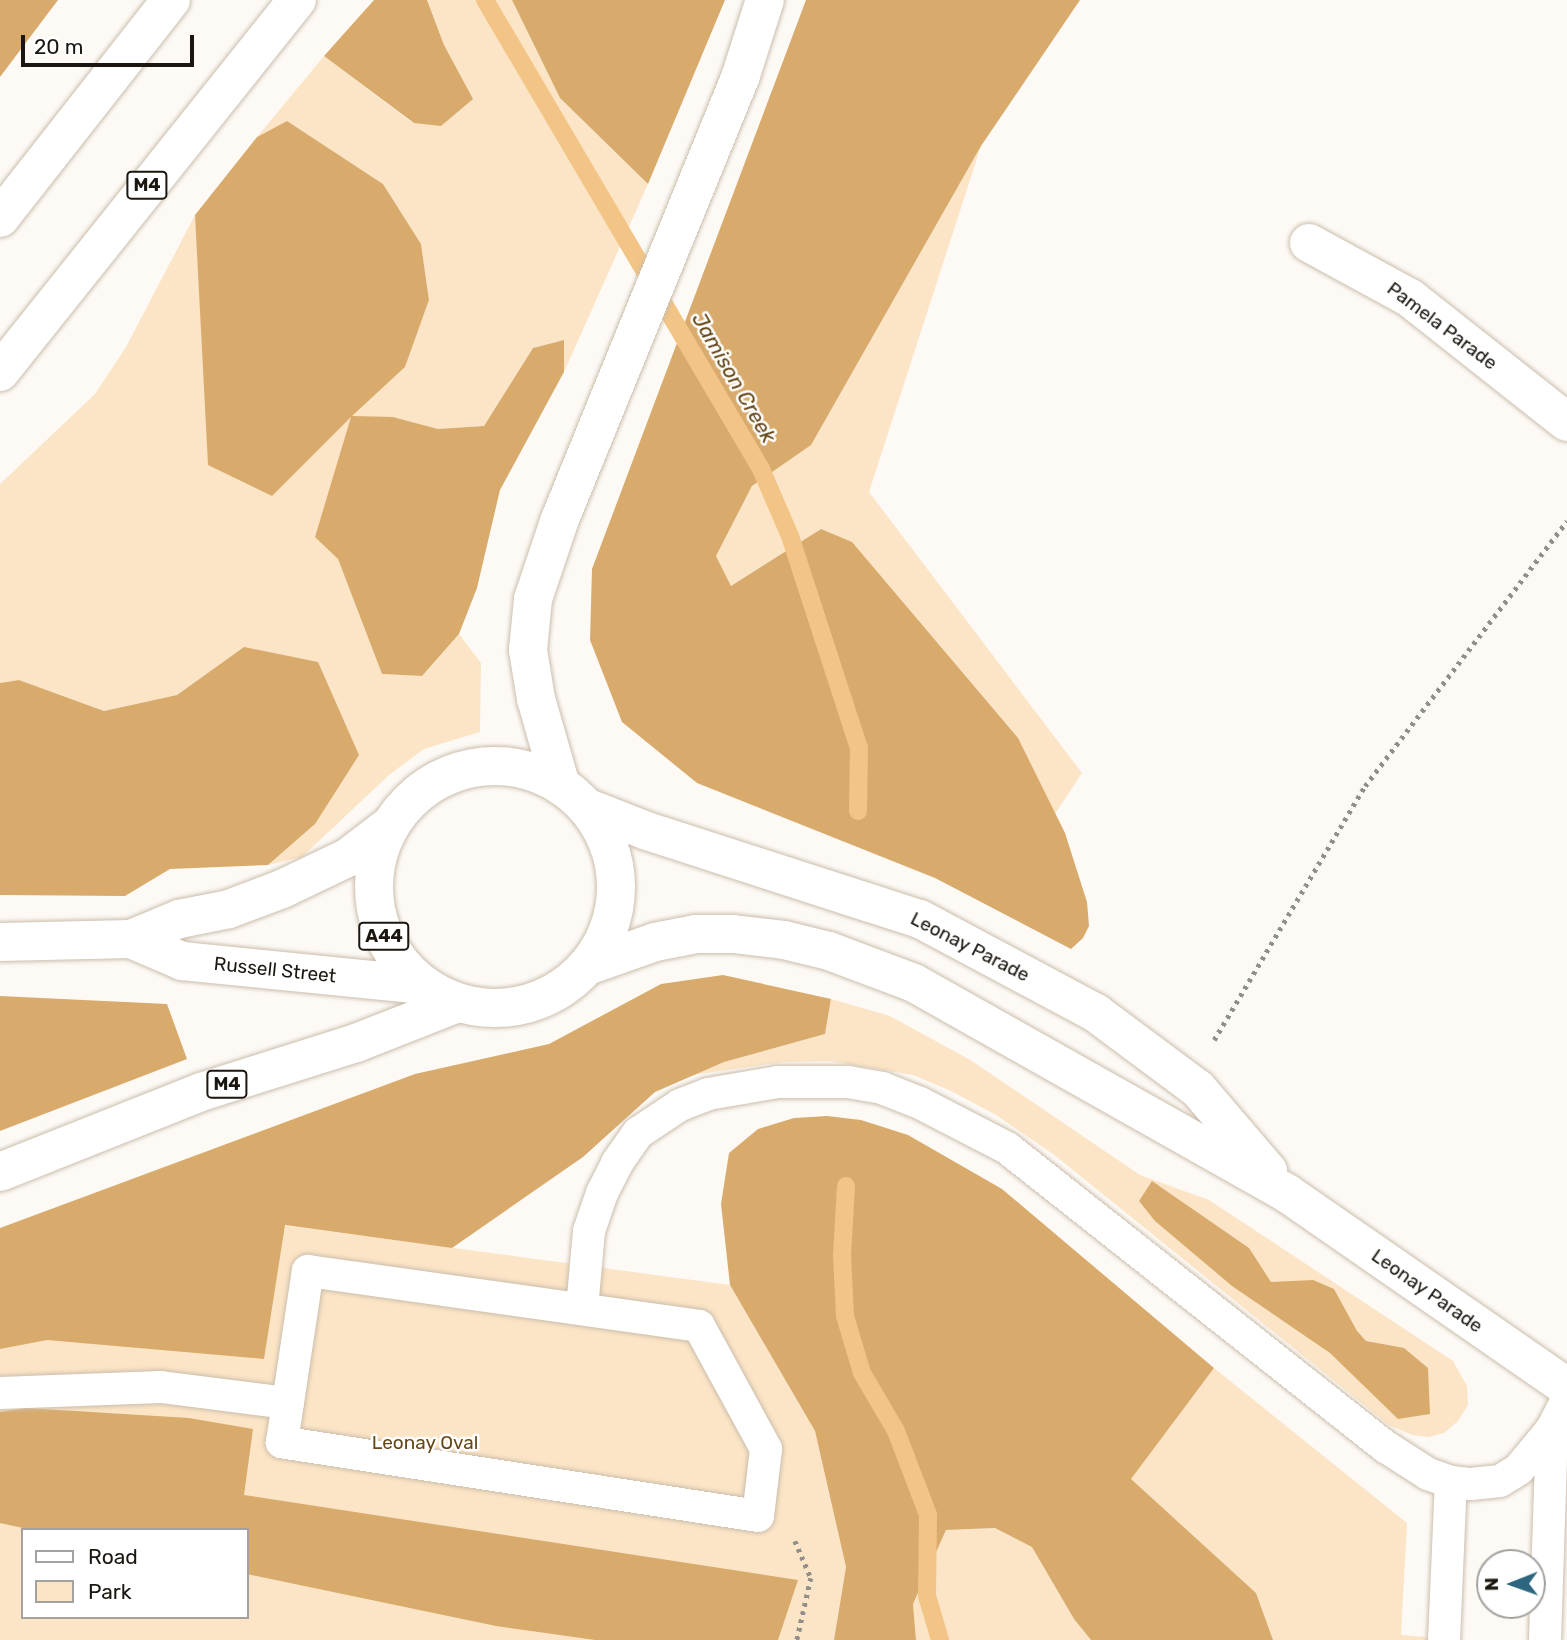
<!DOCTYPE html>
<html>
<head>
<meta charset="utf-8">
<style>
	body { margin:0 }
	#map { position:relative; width:1567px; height:1640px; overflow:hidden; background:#fdfaf6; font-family:Rubik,sans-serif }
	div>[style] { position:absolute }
	.green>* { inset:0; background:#fce5c6 }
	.forest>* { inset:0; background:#d8ab6c }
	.stream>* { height:18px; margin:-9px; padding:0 9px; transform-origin:9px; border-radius:9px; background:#f2c485 }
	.path>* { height:4.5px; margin-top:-2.25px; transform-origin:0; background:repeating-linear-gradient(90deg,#928e89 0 3.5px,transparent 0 8.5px) }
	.roads { filter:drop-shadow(0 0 2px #cbbdab) drop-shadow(0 0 2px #cbbdab) }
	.lane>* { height:32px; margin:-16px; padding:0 16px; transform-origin:16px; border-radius:16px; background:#fff }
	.street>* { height:38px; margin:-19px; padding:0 19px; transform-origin:19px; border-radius:19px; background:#fff }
	.secondary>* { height:38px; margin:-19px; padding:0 19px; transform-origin:19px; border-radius:19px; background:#fff }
	.highway>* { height:38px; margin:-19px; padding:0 19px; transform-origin:19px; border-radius:19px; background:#fff }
	.highway>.ring { margin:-19px; padding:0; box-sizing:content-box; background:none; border:38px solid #fff; border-radius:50% }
	span { translate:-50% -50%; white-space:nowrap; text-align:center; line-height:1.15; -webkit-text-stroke:5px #fff; paint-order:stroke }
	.shield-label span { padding:2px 5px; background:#fff; border:2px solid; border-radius:5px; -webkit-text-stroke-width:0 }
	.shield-label { font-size:18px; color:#1b160f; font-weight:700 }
	.street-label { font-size:19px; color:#1b160f }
	.park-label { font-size:19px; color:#664818 }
	.water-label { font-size:21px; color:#624313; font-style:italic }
	.legend { position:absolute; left:21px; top:1528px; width:228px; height:91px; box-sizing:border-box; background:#fff; border:2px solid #a4a29f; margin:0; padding:9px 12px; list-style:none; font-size:21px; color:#1b160f }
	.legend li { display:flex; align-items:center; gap:14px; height:35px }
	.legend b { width:35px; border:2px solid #a4a29f }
	.north { position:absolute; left:1476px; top:1549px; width:70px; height:70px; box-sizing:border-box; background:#fff; border:2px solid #a4a29f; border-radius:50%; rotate:269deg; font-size:19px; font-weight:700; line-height:28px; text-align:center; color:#1b160f }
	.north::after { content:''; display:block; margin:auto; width:24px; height:32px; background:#2c667f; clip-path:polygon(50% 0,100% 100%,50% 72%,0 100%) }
	.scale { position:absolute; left:21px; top:35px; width:173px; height:32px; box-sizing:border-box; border:4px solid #1b160f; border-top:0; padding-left:9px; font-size:21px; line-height:24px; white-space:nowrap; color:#1b160f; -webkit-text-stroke:5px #fff; paint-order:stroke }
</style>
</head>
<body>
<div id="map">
	<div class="green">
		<i style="clip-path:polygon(427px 0,512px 0,560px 98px,648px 184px,564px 372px,564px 340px,533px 348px,484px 426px,438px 429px,393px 417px,315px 536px,338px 559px,382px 674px,422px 676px,459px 634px,481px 663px,480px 732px,424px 749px,389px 775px,302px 857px,268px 865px,315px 824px,244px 647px,177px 695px,104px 711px,19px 680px,0 683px,0 484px,95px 394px,126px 347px,195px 215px,203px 331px,351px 416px,405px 367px,429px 300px,421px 244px,383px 184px,287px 121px,257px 137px,324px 56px,413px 123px,444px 45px)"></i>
		<i style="clip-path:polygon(981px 146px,869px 492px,1082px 773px,1047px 826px,821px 529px,731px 586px,716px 556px,752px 486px,811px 444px)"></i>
		<i style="clip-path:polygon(831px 999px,890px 1016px,972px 1061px,1140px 1175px,1209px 1200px,1453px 1361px,1467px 1386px,1468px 1405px,1458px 1421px,1444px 1433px,1429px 1437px,1412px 1435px,1389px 1425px,1053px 1154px,996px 1115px,951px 1091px,913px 1075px,829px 1061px,783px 1062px,692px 1075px,724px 1062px,825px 1034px)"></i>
		<i style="clip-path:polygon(evenodd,238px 1219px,730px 1285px,815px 1431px,846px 1567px,834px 1640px,0 1640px,0 1289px,238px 1219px,23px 1530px,247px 1530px,247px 1617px,23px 1617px,23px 1530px)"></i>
		<i style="clip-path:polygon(1214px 1368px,1407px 1523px,1401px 1635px,1463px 1640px,1273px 1640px,1256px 1593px,1130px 1479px)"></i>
		<i style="clip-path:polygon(995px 1528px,1032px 1546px,1074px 1619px,1091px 1640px,916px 1640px,913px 1604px,946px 1530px)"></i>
	</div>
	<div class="forest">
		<i style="clip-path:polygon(0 0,58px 0,0 77px)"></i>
		<i style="clip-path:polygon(374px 0,427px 0,444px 45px,473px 99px,441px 126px,414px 123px,324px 56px)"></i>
		<i style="clip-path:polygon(512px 0,725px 0,648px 184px,560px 98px)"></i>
		<i style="clip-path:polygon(806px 0,1080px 0,981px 146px,811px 445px,752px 486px,716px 556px,731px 586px,821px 529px,852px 542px,1018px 738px,1065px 833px,1087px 902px,1089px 926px,1083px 938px,1071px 949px,935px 878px,697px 783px,622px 722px,590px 640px,592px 569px)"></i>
		<i style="clip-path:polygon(287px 121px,383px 184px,421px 244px,429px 300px,405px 367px,352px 416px,393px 417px,438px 429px,484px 426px,533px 348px,564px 340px,564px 372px,500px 490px,477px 588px,459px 634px,422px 676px,382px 674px,338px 559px,315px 537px,351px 417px,272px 496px,208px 465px,195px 215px,257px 137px)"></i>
		<i style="clip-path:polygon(244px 647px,318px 662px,359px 755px,315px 824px,268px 865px,170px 869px,125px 896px,0 895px,0 683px,19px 680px,104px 711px,177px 695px)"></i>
		<i style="clip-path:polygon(723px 975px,831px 999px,825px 1034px,724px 1062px,655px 1092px,583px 1157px,452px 1248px,285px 1225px,264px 1359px,47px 1340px,0 1349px,0 1228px,415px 1074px,549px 1044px,661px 984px)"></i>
		<i style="clip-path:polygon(0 996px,167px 1004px,187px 1059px,0 1131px)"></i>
		<i style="clip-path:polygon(827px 1116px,861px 1120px,908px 1135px,1002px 1189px,1214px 1368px,1131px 1479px,1256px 1593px,1273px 1640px,1091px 1640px,1074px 1619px,1032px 1547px,995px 1528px,946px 1530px,913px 1604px,916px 1640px,834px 1640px,846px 1567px,815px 1431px,730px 1285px,721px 1204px,729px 1153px,758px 1129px,794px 1118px)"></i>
		<i style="clip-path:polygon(1152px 1181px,1249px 1248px,1271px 1282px,1313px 1280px,1334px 1289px,1357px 1331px,1366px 1341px,1404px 1348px,1428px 1368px,1430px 1414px,1398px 1419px,1330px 1353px,1232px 1286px,1155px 1221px,1139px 1201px)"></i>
		<i style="clip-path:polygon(26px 1408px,189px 1418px,253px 1429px,244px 1495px,798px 1580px,778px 1640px,595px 1640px,496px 1626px,247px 1574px,247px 1530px,32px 1530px,0 1523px,0 1412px)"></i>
	</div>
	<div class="stream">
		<i style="left:485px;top:0;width:544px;rotate:59.52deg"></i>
		<i style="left:761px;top:469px;width:73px;rotate:66.6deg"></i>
		<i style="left:790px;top:536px;width:223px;rotate:72deg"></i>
		<i style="left:859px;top:748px;width:63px;rotate:90.9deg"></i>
		<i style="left:846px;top:1186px;width:69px;rotate:93.3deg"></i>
		<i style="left:842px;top:1255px;width:61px;rotate:87.2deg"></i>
		<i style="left:845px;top:1316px;width:59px;rotate:73.4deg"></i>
		<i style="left:862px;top:1373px;width:67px;rotate:59.6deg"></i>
		<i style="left:896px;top:1431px;width:90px;rotate:69.1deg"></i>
		<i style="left:928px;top:1515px;width:81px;rotate:90.7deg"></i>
		<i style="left:927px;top:1596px;width:46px;rotate:73.5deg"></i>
	</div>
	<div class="path">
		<i style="left:1214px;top:1040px;width:295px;rotate:-59.3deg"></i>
		<i style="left:1365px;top:786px;width:333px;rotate:-52.7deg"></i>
		<i style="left:795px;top:1541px;width:40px;rotate:66.6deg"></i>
		<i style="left:811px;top:1578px;width:64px;rotate:102.7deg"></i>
	</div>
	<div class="roads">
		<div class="lane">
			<i style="left:308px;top:1271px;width:395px;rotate:8deg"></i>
			<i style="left:699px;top:1326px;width:140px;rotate:61.4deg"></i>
			<i style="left:766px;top:1449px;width:67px;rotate:96.8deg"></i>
			<i style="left:758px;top:1516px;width:482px;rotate:-171.2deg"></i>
			<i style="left:282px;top:1442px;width:173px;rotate:-81.4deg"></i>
			<i style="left:582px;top:1309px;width:78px;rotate:-84.9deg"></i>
			<i style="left:589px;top:1231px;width:40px;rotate:-71.1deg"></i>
			<i style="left:602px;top:1193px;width:34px;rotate:-63deg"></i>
			<i style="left:617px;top:1163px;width:37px;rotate:-55deg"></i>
			<i style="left:638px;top:1133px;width:50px;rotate:-33.7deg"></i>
			<i style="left:680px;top:1105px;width:30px;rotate:-21deg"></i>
			<i style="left:708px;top:1094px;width:71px;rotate:-9.7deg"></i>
			<i style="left:778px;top:1082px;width:70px"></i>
			<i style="left:848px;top:1082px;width:35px;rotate:10deg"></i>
			<i style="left:882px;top:1088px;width:41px;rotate:21.5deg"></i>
			<i style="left:920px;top:1103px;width:98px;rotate:27.3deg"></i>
			<i style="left:1007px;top:1148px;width:483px;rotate:38.3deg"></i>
			<i style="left:1386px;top:1447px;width:50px;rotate:32.7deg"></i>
			<i style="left:1428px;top:1474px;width:24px;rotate:19deg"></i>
			<i style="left:1451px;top:1482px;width:20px;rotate:6deg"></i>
			<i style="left:1471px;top:1484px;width:29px;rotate:-6deg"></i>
			<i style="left:1500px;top:1481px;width:22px;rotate:-32deg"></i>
			<i style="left:1519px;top:1469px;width:52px;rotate:-50.5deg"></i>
			<i style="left:1552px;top:1429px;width:33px;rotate:-63deg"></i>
			<i style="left:0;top:1393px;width:161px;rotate:-2.1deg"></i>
			<i style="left:161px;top:1387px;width:128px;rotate:7.2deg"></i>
			<i style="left:1444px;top:1640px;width:158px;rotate:-87.5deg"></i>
			<i style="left:1545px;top:1640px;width:211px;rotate:-88.1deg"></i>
		</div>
		<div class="street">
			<i style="left:1309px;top:243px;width:115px;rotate:28.6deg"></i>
			<i style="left:1410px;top:298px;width:200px;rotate:38.3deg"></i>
		</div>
		<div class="secondary">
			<i style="left:588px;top:808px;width:63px;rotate:21.3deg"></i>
			<i style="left:647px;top:831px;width:287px;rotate:17.9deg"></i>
			<i style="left:920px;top:919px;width:200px;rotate:28.1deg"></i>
			<i style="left:1096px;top:1013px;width:127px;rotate:36.7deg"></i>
			<i style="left:1198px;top:1089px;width:108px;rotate:49.5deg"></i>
			<i style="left:587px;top:966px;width:72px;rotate:-19.4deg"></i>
			<i style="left:655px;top:942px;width:42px;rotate:-11deg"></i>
			<i style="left:696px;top:934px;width:37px"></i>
			<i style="left:733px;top:934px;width:51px;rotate:6.7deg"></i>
			<i style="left:784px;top:940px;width:46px;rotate:13.7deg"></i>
			<i style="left:829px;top:951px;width:91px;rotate:20.6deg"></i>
			<i style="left:914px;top:983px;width:429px;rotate:29.4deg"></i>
			<i style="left:1288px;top:1194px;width:339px;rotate:34.7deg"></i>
		</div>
		<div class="highway">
			<i style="left:0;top:218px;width:277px;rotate:-51.9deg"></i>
			<i style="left:0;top:372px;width:476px;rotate:-51.4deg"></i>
			<i class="ring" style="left:374px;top:766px;width:204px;height:204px"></i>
			<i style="left:561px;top:786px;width:91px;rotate:-106deg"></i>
			<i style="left:536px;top:699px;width:50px;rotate:-99.3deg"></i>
			<i style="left:528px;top:650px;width:51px;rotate:-84.4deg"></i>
			<i style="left:533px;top:599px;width:84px;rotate:-71.4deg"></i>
			<i style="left:560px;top:519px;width:479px;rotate:-67.8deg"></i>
			<i style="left:741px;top:75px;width:79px;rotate:-72.3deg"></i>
			<i style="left:131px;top:939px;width:56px;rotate:23.3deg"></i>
			<i style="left:182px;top:961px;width:243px;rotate:5.7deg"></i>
			<i style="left:0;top:942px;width:131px;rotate:-1.3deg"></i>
			<i style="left:131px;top:939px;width:52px;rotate:-22.6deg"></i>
			<i style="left:179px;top:919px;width:51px;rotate:-11.3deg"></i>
			<i style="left:229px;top:909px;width:57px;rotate:-20.7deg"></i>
			<i style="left:282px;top:889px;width:72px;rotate:-25.5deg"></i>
			<i style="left:347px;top:858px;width:53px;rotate:-37.3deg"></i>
			<i style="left:0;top:1172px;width:216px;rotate:-21.7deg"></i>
			<i style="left:201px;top:1092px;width:163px;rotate:-17.5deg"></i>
			<i style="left:356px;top:1043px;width:110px;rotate:-21.4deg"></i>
		</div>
	</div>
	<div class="shield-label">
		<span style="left:147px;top:185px">M4</span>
		<span style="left:384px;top:936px">A44</span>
		<span style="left:227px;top:1084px">M4</span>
	</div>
	<div class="street-label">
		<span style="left:1442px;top:326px;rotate:37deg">Pamela Parade</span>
		<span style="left:970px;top:947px;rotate:27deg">Leonay Parade</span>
		<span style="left:275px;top:970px;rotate:6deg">Russell Street</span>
		<span style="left:1427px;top:1291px;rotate:35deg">Leonay Parade</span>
	</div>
	<div class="park-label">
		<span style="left:425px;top:1443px">Leonay Oval</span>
	</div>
	<div class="water-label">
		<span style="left:734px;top:378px;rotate:60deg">Jamison Creek</span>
	</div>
	<ul class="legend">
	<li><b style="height:9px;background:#fff"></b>Road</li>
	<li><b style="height:19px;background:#fce5c6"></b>Park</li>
	</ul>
	<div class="north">N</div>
	<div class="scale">20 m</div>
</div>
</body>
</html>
